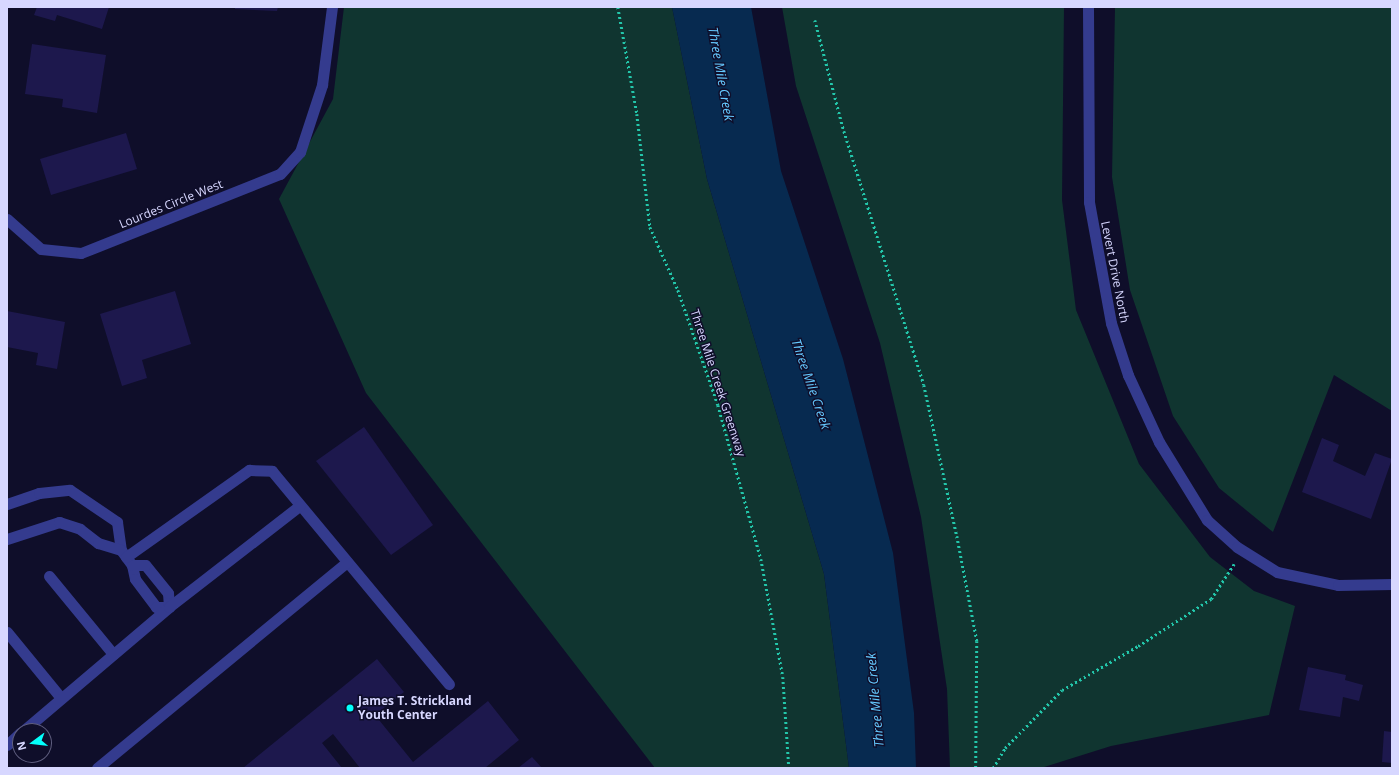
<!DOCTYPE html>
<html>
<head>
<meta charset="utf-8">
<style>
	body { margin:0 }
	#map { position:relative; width:1399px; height:775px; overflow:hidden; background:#0f0e2a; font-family:"Open Sans",sans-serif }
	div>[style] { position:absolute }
	.green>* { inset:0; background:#103530 }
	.water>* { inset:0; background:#072a50 }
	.building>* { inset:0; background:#1d184d }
	.path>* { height:2.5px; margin-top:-1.25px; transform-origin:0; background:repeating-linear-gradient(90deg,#23c7ab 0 2px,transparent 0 5px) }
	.service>* { height:11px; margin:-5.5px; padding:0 5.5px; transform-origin:5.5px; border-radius:5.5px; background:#343b8e }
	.minor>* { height:11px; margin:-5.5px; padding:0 5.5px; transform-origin:5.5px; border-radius:5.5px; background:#343b8e }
	.dots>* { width:11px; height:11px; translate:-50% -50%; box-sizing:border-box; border:2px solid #0f0e2a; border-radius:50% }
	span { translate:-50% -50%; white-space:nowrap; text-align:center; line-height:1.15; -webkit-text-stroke:3px #0f0e2a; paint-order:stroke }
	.street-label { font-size:12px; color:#d7d7ff }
	.poi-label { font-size:12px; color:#d7d7ff; font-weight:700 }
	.left { translate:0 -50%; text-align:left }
	.water-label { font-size:13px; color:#65c9ff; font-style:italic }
	.frame { position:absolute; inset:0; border:8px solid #d7d7ff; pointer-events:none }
	.north { position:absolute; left:12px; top:723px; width:40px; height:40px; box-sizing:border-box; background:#0f0e2a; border:1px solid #5f5e7f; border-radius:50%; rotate:255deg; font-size:11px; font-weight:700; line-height:16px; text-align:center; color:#d7d7ff }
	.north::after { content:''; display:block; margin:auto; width:14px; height:18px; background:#03fffc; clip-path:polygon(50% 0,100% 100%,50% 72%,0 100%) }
</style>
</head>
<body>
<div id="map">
	<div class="green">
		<i style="clip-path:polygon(344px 7px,672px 7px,707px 179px,824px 574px,849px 768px,655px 768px,366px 393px,279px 199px,333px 99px)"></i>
		<i style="clip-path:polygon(782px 7px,1064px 7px,1062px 200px,1076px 310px,1139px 464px,1210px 557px,1254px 591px,1295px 606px,1269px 715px,1111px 746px,1041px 768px,950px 768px,947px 689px,921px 517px,880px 343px,796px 86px)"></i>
		<i style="clip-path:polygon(1115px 7px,1392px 7px,1392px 411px,1334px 375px,1273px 532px,1219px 488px,1173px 416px,1130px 290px,1112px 177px)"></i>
	</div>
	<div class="water">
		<i style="clip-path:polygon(672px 7px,751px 7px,781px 171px,843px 359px,893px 553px,914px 713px,916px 768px,849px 768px,824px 574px,707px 179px)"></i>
	</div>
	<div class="building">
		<i style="clip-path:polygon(37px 7px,109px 7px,102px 29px,57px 15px,55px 21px,34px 15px)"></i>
		<i style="clip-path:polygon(235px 7px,278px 7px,277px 11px,235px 9px)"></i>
		<i style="clip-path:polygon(32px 44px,106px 55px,97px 113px,62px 107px,63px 99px,25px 94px)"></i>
		<i style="clip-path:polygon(126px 133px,137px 169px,51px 195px,40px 159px)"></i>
		<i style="clip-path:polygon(175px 291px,191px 344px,142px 360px,147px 378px,122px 386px,100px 314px)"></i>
		<i style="clip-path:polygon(7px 311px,65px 322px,57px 369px,36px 365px,38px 353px,7px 347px)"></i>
		<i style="clip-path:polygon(364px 427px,433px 525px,391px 555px,316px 461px)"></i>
		<i style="clip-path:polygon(1322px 438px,1339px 445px,1333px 461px,1365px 476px,1375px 453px,1392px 459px,1371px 519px,1302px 492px)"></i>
		<i style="clip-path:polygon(377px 659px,404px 692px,375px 715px,413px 762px,488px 701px,519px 740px,485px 768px,360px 768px,333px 734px,322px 743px,342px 768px,243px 768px)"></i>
		<i style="clip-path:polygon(1308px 667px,1346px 675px,1345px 680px,1363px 685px,1359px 701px,1343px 697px,1340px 717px,1299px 710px)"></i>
		<i style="clip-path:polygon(1384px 731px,1392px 732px,1392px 763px,1382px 762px)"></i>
		<i style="clip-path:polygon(532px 757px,542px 768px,518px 768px)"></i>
	</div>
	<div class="path">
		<i style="left:618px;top:7px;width:109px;rotate:79.9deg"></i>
		<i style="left:637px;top:114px;width:114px;rotate:83.4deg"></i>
		<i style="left:650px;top:227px;width:69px;rotate:66deg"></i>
		<i style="left:678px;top:290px;width:122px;rotate:70.8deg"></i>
		<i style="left:718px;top:405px;width:160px;rotate:74.4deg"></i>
		<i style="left:761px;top:559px;width:120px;rotate:79.4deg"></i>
		<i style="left:783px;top:677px;width:91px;rotate:86.2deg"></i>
		<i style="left:815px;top:20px;width:115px;rotate:75.4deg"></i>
		<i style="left:844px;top:131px;width:266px;rotate:72.5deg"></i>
		<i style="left:924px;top:385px;width:155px;rotate:77.7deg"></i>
		<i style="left:957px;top:536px;width:107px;rotate:79.2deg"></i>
		<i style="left:977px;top:641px;width:127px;rotate:90.5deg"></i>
		<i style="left:993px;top:768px;width:23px;rotate:-59deg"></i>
		<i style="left:1005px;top:748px;width:81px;rotate:-45.5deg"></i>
		<i style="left:1062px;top:690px;width:88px;rotate:-30.1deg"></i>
		<i style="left:1138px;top:646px;width:87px;rotate:-32.8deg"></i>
		<i style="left:1211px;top:599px;width:42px;rotate:-56.7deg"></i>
	</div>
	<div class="service">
		<i style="left:7px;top:504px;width:34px;rotate:-19deg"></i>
		<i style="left:39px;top:493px;width:31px;rotate:-6deg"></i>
		<i style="left:70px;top:490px;width:57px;rotate:34.2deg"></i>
		<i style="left:117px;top:522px;width:28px;rotate:82deg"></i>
		<i style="left:121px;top:550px;width:19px;rotate:54deg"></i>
		<i style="left:132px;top:565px;width:14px;rotate:78deg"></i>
		<i style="left:135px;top:579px;width:35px;rotate:53deg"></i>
		<i style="left:156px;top:607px;width:13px"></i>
		<i style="left:169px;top:607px;width:14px;rotate:-94deg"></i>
		<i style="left:168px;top:593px;width:36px;rotate:-129deg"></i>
		<i style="left:145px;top:565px;width:13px;rotate:180deg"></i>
		<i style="left:7px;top:539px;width:55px;rotate:-18.1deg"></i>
		<i style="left:59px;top:522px;width:22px;rotate:18deg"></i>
		<i style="left:80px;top:529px;width:23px;rotate:38deg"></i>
		<i style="left:98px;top:543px;width:24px;rotate:17deg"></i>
		<i style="left:126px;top:557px;width:151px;rotate:-35.3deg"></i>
		<i style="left:249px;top:470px;width:23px;rotate:2deg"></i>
		<i style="left:272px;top:471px;width:277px;rotate:50.3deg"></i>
		<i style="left:49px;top:576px;width:101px;rotate:50.6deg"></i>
		<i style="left:7px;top:632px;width:85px;rotate:50.7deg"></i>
		<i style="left:23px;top:731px;width:192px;rotate:-40.3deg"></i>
		<i style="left:169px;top:607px;width:165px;rotate:-37.8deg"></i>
		<i style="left:7px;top:745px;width:18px;rotate:-43deg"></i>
		<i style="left:97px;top:768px;width:324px;rotate:-39.5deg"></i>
	</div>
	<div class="minor">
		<i style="left:1088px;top:7px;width:195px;rotate:89.7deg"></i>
		<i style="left:1089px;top:202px;width:123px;rotate:79.7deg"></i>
		<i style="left:1111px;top:323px;width:55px;rotate:71.9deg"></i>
		<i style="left:1128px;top:375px;width:74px;rotate:65.2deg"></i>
		<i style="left:1159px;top:442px;width:92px;rotate:58.4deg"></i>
		<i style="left:1207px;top:520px;width:40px;rotate:42deg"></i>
		<i style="left:1237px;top:547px;width:47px;rotate:32deg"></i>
		<i style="left:1277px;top:572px;width:62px;rotate:12deg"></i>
		<i style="left:1338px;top:585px;width:54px;rotate:-1.1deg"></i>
		<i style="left:7px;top:219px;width:45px;rotate:41.4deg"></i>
		<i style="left:41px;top:249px;width:40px;rotate:5.7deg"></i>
		<i style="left:81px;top:253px;width:214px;rotate:-21.7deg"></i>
		<i style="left:280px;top:174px;width:30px;rotate:-48deg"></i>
		<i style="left:300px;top:152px;width:71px;rotate:-71.8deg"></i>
		<i style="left:322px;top:85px;width:79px;rotate:-82.7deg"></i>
	</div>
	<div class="dots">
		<i style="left:350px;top:708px;background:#03fffc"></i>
	</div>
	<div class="street-label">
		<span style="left:171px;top:204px;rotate:-22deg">Lourdes Circle West</span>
		<span style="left:1115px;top:272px;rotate:79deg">Levert Drive North</span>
		<span style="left:718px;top:383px;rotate:72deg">Three Mile Creek Greenway</span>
	</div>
	<div class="poi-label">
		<span class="left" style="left:358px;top:708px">James T. Strickland<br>Youth Center</span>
	</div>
	<div class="water-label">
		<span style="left:721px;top:74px;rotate:80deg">Three Mile Creek</span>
		<span style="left:811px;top:384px;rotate:71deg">Three Mile Creek</span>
		<span style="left:875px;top:700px;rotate:-95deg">Three Mile Creek</span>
	</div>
	<div class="frame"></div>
	<div class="north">N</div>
</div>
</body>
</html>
